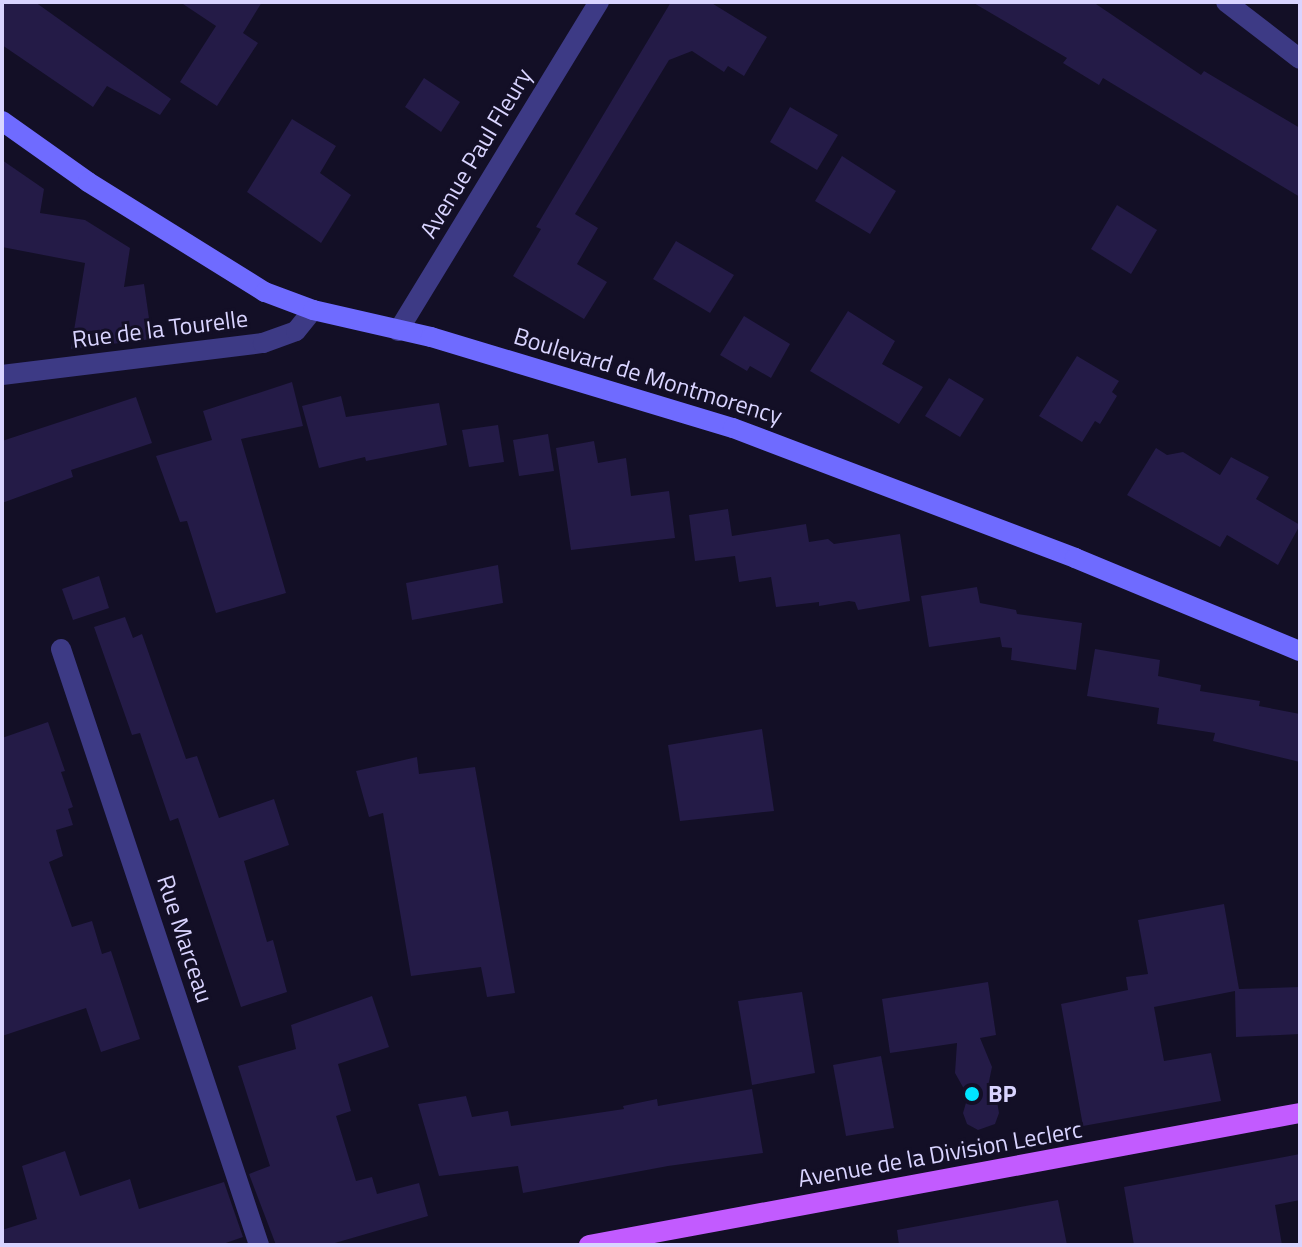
<!DOCTYPE html>
<html>
<head>
<meta charset="utf-8">
<style>
	body { margin:0 }
	#map { position:relative; width:1302px; height:1247px; overflow:hidden; background:#130f26; font-family:"Titillium Web",sans-serif }
	div>[style] { position:absolute }
	.building>* { inset:0; background:#241b47 }
	.street>* { height:20px; margin:-10px; padding:0 10px; transform-origin:10px; border-radius:10px; background:#3d3a85 }
	.secondary>* { height:20px; margin:-10px; padding:0 10px; transform-origin:10px; border-radius:10px; background:#6f6bff }
	.primary>* { height:20px; margin:-10px; padding:0 10px; transform-origin:10px; border-radius:10px; background:#c25bff }
	.dots>* { width:22px; height:22px; translate:-50% -50%; box-sizing:border-box; border:4px solid #130f26; border-radius:50% }
	span { translate:-50% -50%; white-space:nowrap; text-align:center; line-height:1.15; -webkit-text-stroke:6px #130f26; paint-order:stroke }
	.street-label { font-size:24px; color:#d9d4ff }
	.poi-label { font-size:24px; color:#d9d4ff; font-weight:700 }
	.left { translate:0 -50%; text-align:left }
	.frame { position:absolute; inset:0; border:4px solid #d9d4ff; pointer-events:none }
</style>
</head>
<body>
<div id="map">
	<div class="building">
		<i style="clip-path:polygon(2px 2px,35px 2px,171px 99px,160px 115px,107px 86px,93px 107px,2px 45px)"></i>
		<i style="clip-path:polygon(180px 2px,262px 2px,243px 33px,258px 43px,217px 106px,180px 82px,216px 26px)"></i>
		<i style="clip-path:polygon(671px 2px,710px 2px,767px 37px,744px 76px,728px 66px,724px 72px,692px 51px,669px 60px,575px 214px,598px 228px,577px 264px,607px 282px,584px 319px,513px 276px,541px 229px,536px 227px)"></i>
		<i style="clip-path:polygon(972px 2px,1093px 2px,1201px 75px,1204px 71px,1300px 128px,1300px 197px,1103px 78px,1099px 85px,1063px 63px,1067px 58px)"></i>
		<i style="clip-path:polygon(424px 78px,460px 102px,441px 132px,405px 107px)"></i>
		<i style="clip-path:polygon(790px 107px,838px 135px,817px 170px,770px 142px)"></i>
		<i style="clip-path:polygon(292px 119px,336px 146px,320px 173px,351px 195px,321px 243px,247px 192px)"></i>
		<i style="clip-path:polygon(842px 156px,896px 191px,870px 234px,815px 201px)"></i>
		<i style="clip-path:polygon(2px 160px,44px 189px,40px 213px,85px 220px,130px 248px,124px 287px,144px 284px,152px 339px,71px 349px,85px 263px,2px 247px)"></i>
		<i style="clip-path:polygon(1117px 205px,1157px 230px,1131px 274px,1091px 249px)"></i>
		<i style="clip-path:polygon(676px 241px,734px 275px,710px 313px,653px 279px)"></i>
		<i style="clip-path:polygon(848px 311px,895px 341px,882px 364px,923px 387px,899px 424px,810px 371px)"></i>
		<i style="clip-path:polygon(744px 316px,790px 344px,771px 378px,750px 366px,747px 371px,720px 355px)"></i>
		<i style="clip-path:polygon(1077px 356px,1119px 381px,1112px 392px,1117px 396px,1100px 424px,1095px 421px,1082px 442px,1039px 416px)"></i>
		<i style="clip-path:polygon(949px 378px,984px 399px,960px 437px,925px 416px)"></i>
		<i style="clip-path:polygon(292px 382px,303px 426px,241px 439px,286px 593px,216px 613px,187px 521px,180px 522px,156px 456px,212px 440px,203px 411px)"></i>
		<i style="clip-path:polygon(341px 396px,346px 417px,439px 403px,447px 445px,366px 461px,365px 457px,319px 468px,302px 406px)"></i>
		<i style="clip-path:polygon(136px 397px,152px 443px,71px 470px,73px 477px,2px 503px,2px 441px)"></i>
		<i style="clip-path:polygon(498px 425px,504px 462px,469px 467px,462px 430px)"></i>
		<i style="clip-path:polygon(548px 434px,554px 471px,519px 476px,513px 440px)"></i>
		<i style="clip-path:polygon(594px 441px,598px 463px,626px 458px,631px 496px,669px 491px,675px 538px,571px 550px,556px 448px)"></i>
		<i style="clip-path:polygon(1156px 448px,1167px 455px,1183px 452px,1220px 475px,1231px 457px,1269px 477px,1256px 499px,1300px 525px,1278px 565px,1227px 535px,1220px 547px,1127px 495px)"></i>
		<i style="clip-path:polygon(728px 509px,732px 536px,806px 524px,809px 542px,828px 539px,834px 544px,900px 534px,910px 601px,858px 610px,855px 602px,849px 601px,819px 606px,819px 602px,776px 607px,771px 577px,739px 582px,735px 556px,695px 561px,689px 515px)"></i>
		<i style="clip-path:polygon(498px 565px,503px 603px,412px 620px,406px 583px)"></i>
		<i style="clip-path:polygon(99px 576px,109px 608px,73px 620px,62px 589px)"></i>
		<i style="clip-path:polygon(977px 587px,980px 603px,1016px 610px,1017px 614px,1082px 623px,1076px 670px,1011px 660px,1012px 648px,1002px 647px,1000px 637px,929px 647px,921px 596px)"></i>
		<i style="clip-path:polygon(125px 617px,133px 638px,142px 634px,186px 759px,197px 756px,219px 818px,274px 799px,289px 845px,244px 861px,267px 942px,273px 940px,287px 992px,241px 1007px,178px 818px,170px 821px,140px 733px,132px 735px,94px 627px)"></i>
		<i style="clip-path:polygon(1095px 649px,1160px 660px,1158px 676px,1201px 685px,1200px 691px,1260px 701px,1259px 706px,1300px 714px,1300px 762px,1213px 741px,1215px 733px,1157px 724px,1159px 708px,1087px 696px)"></i>
		<i style="clip-path:polygon(48px 722px,65px 771px,61px 772px,73px 807px,68px 809px,73px 825px,56px 830px,63px 856px,49px 862px,72px 927px,92px 921px,102px 954px,111px 951px,140px 1039px,101px 1052px,86px 1008px,2px 1036px,2px 738px)"></i>
		<i style="clip-path:polygon(762px 729px,774px 811px,680px 821px,668px 745px)"></i>
		<i style="clip-path:polygon(417px 757px,419px 774px,475px 767px,515px 993px,487px 997px,481px 967px,411px 976px,383px 813px,369px 817px,356px 771px)"></i>
		<i style="clip-path:polygon(1224px 904px,1239px 989px,1300px 987px,1300px 1034px,1236px 1037px,1235px 991px,1154px 1007px,1164px 1061px,1211px 1053px,1221px 1101px,1083px 1126px,1061px 1004px,1128px 990px,1126px 977px,1148px 974px,1138px 920px)"></i>
		<i style="clip-path:polygon(988px 982px,996px 1035px,980px 1038px,992px 1067px,987px 1091px,997px 1101px,999px 1113px,995px 1124px,978px 1130px,967px 1124px,963px 1113px,968px 1096px,955px 1073px,957px 1043px,890px 1053px,882px 999px)"></i>
		<i style="clip-path:polygon(802px 992px,815px 1073px,752px 1085px,738px 1001px)"></i>
		<i style="clip-path:polygon(372px 996px,389px 1047px,338px 1064px,351px 1111px,336px 1116px,356px 1181px,372px 1177px,377px 1194px,419px 1183px,428px 1216px,328px 1245px,276px 1245px,249px 1174px,270px 1166px,238px 1066px,296px 1049px,291px 1025px)"></i>
		<i style="clip-path:polygon(881px 1056px,894px 1128px,846px 1136px,833px 1065px)"></i>
		<i style="clip-path:polygon(752px 1089px,763px 1153px,668px 1166px,523px 1193px,518px 1166px,439px 1176px,418px 1104px,466px 1096px,472px 1117px,508px 1111px,511px 1126px,624px 1109px,623px 1106px,657px 1099px,658px 1106px)"></i>
		<i style="clip-path:polygon(65px 1151px,80px 1196px,130px 1179px,139px 1209px,224px 1182px,243px 1237px,220px 1245px,2px 1245px,2px 1230px,37px 1219px,22px 1166px)"></i>
		<i style="clip-path:polygon(1300px 1154px,1300px 1200px,1275px 1205px,1282px 1245px,1134px 1245px,1124px 1187px)"></i>
		<i style="clip-path:polygon(1058px 1200px,1067px 1245px,899px 1245px,897px 1230px)"></i>
	</div>
	<div class="street">
		<i style="left:1226px;top:2px;width:93px;rotate:37.6deg"></i>
		<i style="left:398px;top:331px;width:386px;rotate:-58.6deg"></i>
		<i style="left:2px;top:375px;width:263px;rotate:-7deg"></i>
		<i style="left:263px;top:343px;width:35px;rotate:-20deg"></i>
		<i style="left:296px;top:331px;width:27px;rotate:-51deg"></i>
		<i style="left:61px;top:649px;width:628px;rotate:71.62deg"></i>
	</div>
	<div class="secondary">
		<i style="left:2px;top:121px;width:105px;rotate:35.3deg"></i>
		<i style="left:88px;top:182px;width:208px;rotate:31.9deg"></i>
		<i style="left:265px;top:292px;width:51px;rotate:20.6deg"></i>
		<i style="left:313px;top:310px;width:121px;rotate:12.9deg"></i>
		<i style="left:431px;top:337px;width:315px;rotate:16.8deg"></i>
		<i style="left:733px;top:428px;width:366px;rotate:20.8deg"></i>
		<i style="left:1075px;top:558px;width:243px;rotate:22.5deg"></i>
	</div>
	<div class="primary">
		<i style="left:589px;top:1245px;width:723px;rotate:-10.52deg"></i>
	</div>
	<div class="dots">
		<i style="left:972px;top:1094px;background:#00e5ff"></i>
	</div>
	<div class="street-label">
		<span style="left:476px;top:153px;rotate:-59deg">Avenue Paul Fleury</span>
		<span style="left:160px;top:329px;rotate:-7deg">Rue de la Tourelle</span>
		<span style="left:648px;top:376px;rotate:17deg">Boulevard de Montmorency</span>
		<span style="left:185px;top:939px;rotate:72deg">Rue Marceau</span>
		<span style="left:940px;top:1154px;rotate:-10deg">Avenue de la Division Leclerc</span>
	</div>
	<div class="poi-label">
		<span class="left" style="left:988px;top:1094px">BP</span>
	</div>
	<div class="frame"></div>
</div>
</body>
</html>
